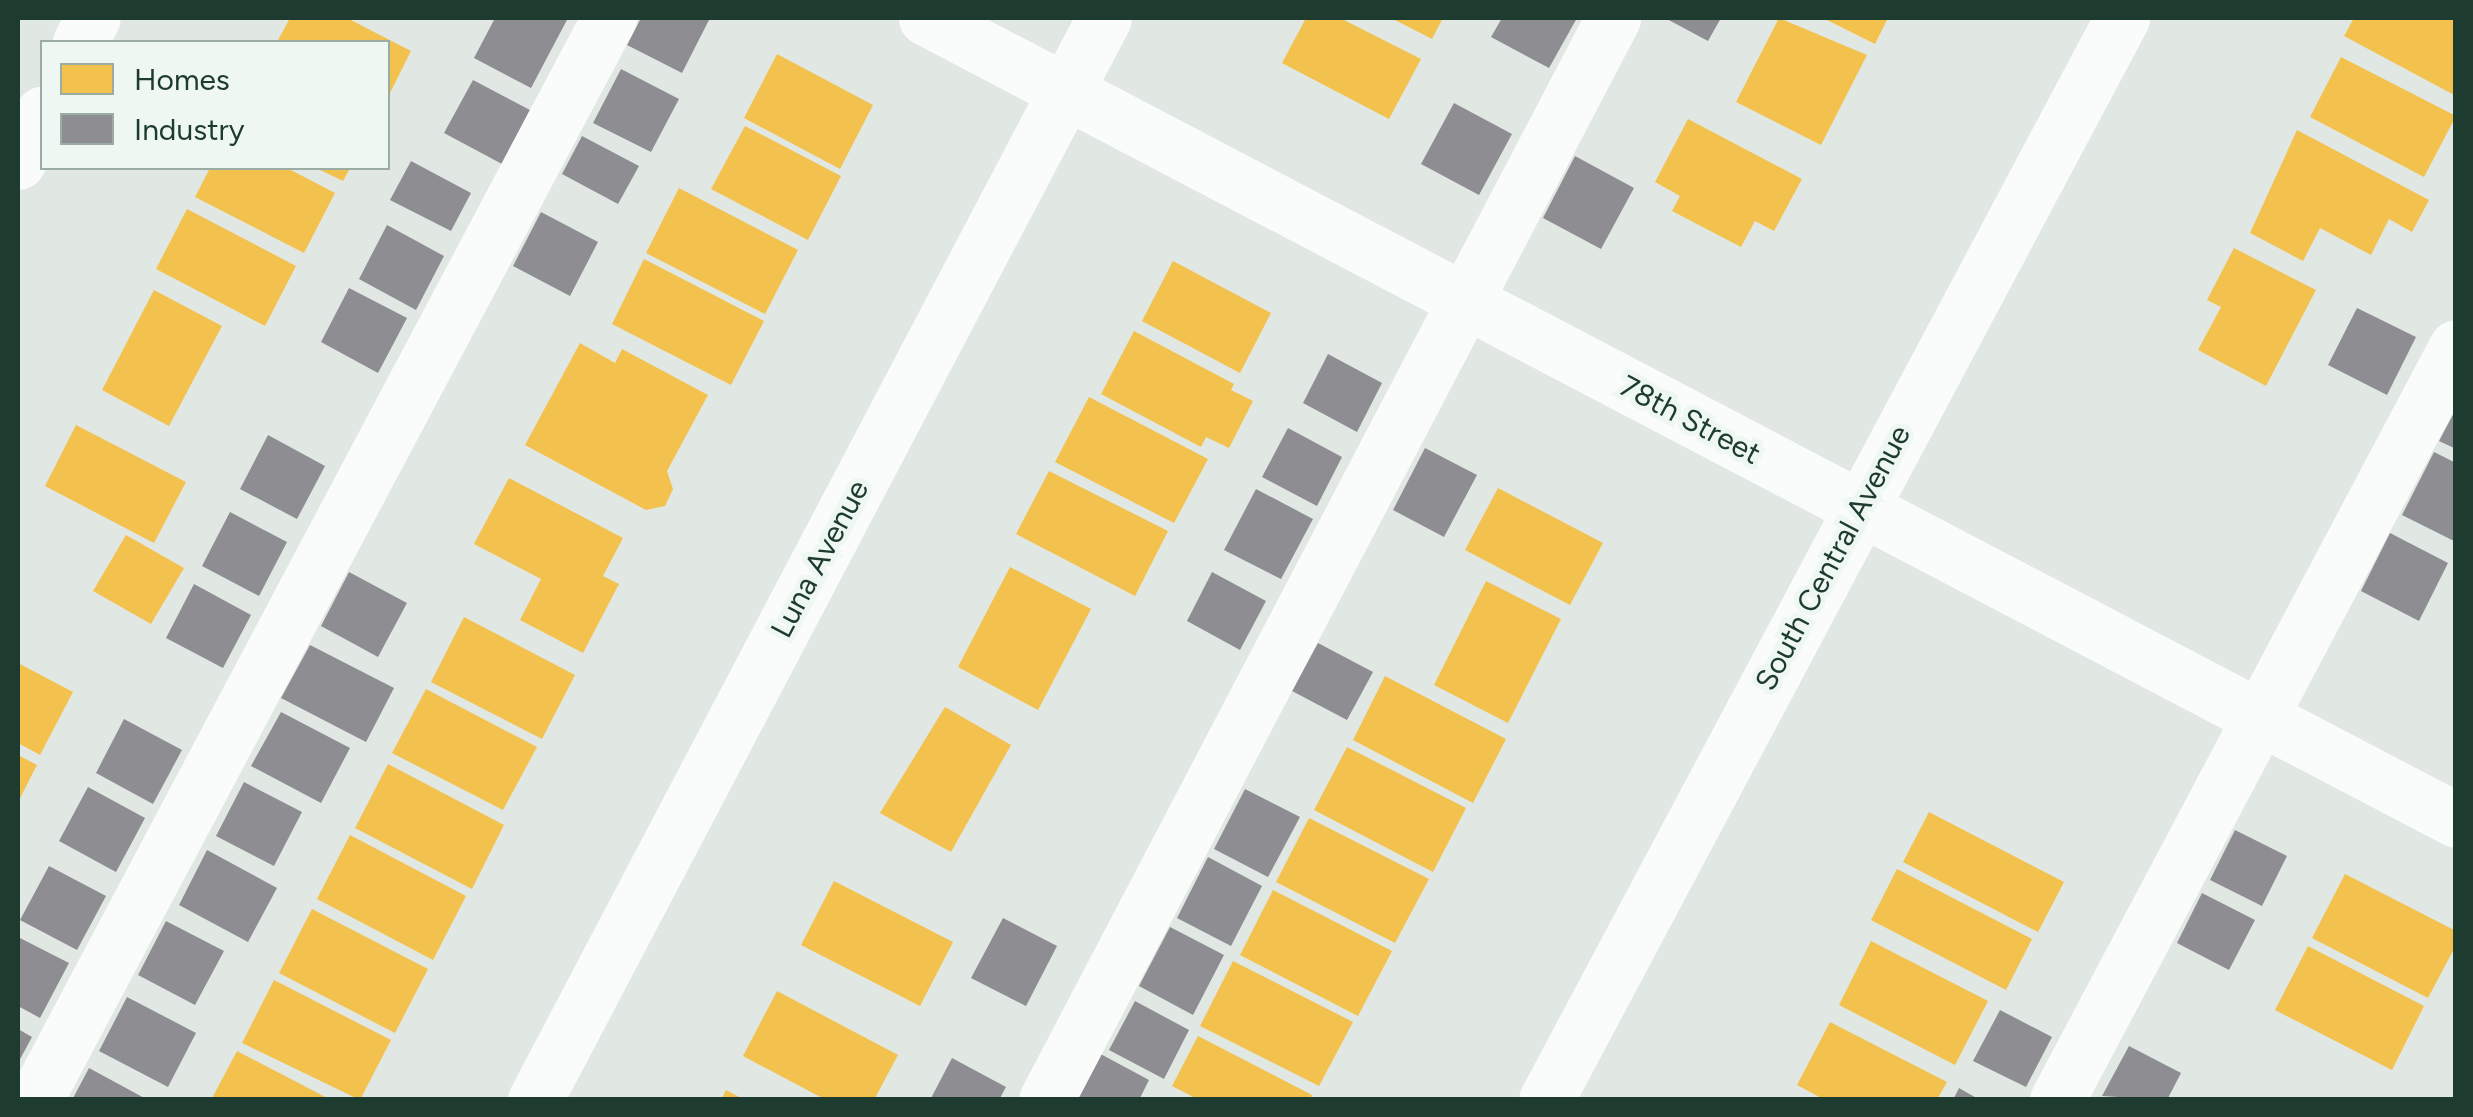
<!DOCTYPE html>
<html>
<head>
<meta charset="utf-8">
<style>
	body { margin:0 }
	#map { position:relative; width:2473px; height:1117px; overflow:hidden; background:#e1e8e4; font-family:Figtree,sans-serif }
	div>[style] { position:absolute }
	.homes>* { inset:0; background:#f2c14e }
	.industry>* { inset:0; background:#8d8d92 }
	.minor>* { height:55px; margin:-27.5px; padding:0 27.5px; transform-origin:27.5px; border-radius:27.5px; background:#fafcfb }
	span { translate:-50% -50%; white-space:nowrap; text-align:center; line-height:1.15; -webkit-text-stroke:10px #eef7f2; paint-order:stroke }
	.street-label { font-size:30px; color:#1e3b2f }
	.frame { position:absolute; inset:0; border:20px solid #1e3b2f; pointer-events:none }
	.legend { position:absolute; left:40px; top:40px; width:350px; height:130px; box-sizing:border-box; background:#eef7f2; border:2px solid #9baca4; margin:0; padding:12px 18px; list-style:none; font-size:30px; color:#1e3b2f }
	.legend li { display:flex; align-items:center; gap:20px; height:50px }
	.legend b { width:50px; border:2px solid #9baca4 }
</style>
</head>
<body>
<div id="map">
	<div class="homes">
		<i style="clip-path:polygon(290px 18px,347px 18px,411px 51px,388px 97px,388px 42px,277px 42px)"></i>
		<i style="clip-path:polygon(1306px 18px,1340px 18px,1421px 59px,1389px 119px,1282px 63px)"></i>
		<i style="clip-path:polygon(1391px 18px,1443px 18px,1432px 39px)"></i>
		<i style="clip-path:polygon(1779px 18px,1867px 55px,1821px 145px,1736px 102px)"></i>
		<i style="clip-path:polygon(1823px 18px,1888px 18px,1875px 44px)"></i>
		<i style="clip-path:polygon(2354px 18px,2456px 18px,2456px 96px,2344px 36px)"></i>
		<i style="clip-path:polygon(777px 54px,873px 105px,840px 169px,744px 118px)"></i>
		<i style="clip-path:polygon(2341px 57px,2456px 116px,2424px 177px,2310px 117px)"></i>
		<i style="clip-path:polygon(1688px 119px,1802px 179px,1774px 231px,1755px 221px,1741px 247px,1672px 211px,1680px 196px,1655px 182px)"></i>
		<i style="clip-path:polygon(745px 126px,841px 176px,808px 240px,711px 189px)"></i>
		<i style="clip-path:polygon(2297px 130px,2429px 200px,2412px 232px,2389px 219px,2371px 255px,2320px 228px,2303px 261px,2250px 233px)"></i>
		<i style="clip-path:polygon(210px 168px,287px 168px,335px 193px,304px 253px,195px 197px)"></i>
		<i style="clip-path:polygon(316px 168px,350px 168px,343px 181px)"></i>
		<i style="clip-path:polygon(679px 188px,798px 250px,765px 314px,646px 253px)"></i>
		<i style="clip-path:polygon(187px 209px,296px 266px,265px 326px,156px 269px)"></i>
		<i style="clip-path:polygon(2234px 248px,2316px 290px,2266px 386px,2198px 350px,2221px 307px,2207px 300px)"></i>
		<i style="clip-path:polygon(644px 259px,764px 321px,731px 385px,612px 324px)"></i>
		<i style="clip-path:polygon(1173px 261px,1271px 313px,1240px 373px,1142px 321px)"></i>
		<i style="clip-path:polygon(154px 290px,222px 326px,169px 426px,102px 390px)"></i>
		<i style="clip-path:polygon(1134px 331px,1234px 384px,1231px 390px,1253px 401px,1229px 448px,1206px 437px,1201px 447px,1101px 394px)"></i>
		<i style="clip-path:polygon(580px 343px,615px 363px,622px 349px,708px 395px,667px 471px,673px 489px,665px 506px,646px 510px,525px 445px)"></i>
		<i style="clip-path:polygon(1089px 397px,1208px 459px,1174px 523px,1055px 462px)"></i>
		<i style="clip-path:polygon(76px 425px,186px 482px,154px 543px,45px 486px)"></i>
		<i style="clip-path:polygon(1049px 471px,1168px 531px,1135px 596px,1016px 534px)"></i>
		<i style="clip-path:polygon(509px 478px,623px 538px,603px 576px,619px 584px,583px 653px,520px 620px,541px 579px,474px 544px)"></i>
		<i style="clip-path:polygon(1498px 488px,1603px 543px,1570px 605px,1465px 550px)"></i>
		<i style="clip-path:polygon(126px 535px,184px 568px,151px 624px,93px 591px)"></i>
		<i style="clip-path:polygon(1010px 567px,1091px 609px,1038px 710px,958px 667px)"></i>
		<i style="clip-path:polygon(1486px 581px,1561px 619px,1508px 723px,1434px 685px)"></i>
		<i style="clip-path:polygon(464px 617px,575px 675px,542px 739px,431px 682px)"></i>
		<i style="clip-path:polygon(18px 663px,73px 692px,40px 755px,18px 743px)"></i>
		<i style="clip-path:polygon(1385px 676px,1506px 739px,1473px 803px,1353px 740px)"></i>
		<i style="clip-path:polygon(426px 689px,537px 747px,503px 810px,392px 753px)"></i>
		<i style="clip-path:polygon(945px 707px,1011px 745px,951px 852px,880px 813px)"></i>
		<i style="clip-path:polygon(1347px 747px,1466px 808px,1433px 872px,1314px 810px)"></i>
		<i style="clip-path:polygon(18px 755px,37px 765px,18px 802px)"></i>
		<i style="clip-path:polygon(388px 764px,504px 825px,472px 889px,355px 828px)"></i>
		<i style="clip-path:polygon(1929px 812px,2064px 882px,2038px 932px,1903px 862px)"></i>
		<i style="clip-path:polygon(1309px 818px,1429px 879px,1395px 943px,1276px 882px)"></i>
		<i style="clip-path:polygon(350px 835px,466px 896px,433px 960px,317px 899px)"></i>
		<i style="clip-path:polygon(1897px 869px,2032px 939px,2006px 990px,1871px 920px)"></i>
		<i style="clip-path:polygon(2345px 874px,2456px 931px,2456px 945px,2428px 998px,2312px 938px)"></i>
		<i style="clip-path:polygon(834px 881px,953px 942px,920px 1006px,801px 945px)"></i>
		<i style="clip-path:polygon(1273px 890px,1392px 951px,1358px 1016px,1240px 955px)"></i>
		<i style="clip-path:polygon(312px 909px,428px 969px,395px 1033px,279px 973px)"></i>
		<i style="clip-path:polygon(1871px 941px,1988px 1001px,1955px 1065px,1839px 1005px)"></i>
		<i style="clip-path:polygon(2308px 946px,2424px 1006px,2392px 1070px,2275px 1010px)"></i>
		<i style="clip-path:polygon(1233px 961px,1353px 1022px,1319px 1086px,1200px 1026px)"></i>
		<i style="clip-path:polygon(274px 980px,391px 1040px,360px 1100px,242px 1043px)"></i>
		<i style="clip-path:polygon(777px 991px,898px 1055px,874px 1100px,826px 1100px,743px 1056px)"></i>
		<i style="clip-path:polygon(1830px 1022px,1947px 1082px,1937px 1100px,1825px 1100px,1797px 1085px)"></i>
		<i style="clip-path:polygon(1198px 1036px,1312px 1095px,1310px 1100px,1199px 1100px,1172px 1086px)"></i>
		<i style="clip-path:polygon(237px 1051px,331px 1100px,211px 1100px)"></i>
		<i style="clip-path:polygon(726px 1090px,745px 1100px,721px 1100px)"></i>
	</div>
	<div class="industry">
		<i style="clip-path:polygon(495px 18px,568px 18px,531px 88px,474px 58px)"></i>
		<i style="clip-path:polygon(641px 18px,710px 18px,682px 73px,627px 45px)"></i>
		<i style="clip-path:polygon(1502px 18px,1577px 18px,1549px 68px,1491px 37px)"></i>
		<i style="clip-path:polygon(1665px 18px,1721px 18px,1708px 41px)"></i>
		<i style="clip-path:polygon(621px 69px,679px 99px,651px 152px,593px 123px)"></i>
		<i style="clip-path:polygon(473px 80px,530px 110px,502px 164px,444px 133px)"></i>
		<i style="clip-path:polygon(1454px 103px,1512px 134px,1479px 195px,1421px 164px)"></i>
		<i style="clip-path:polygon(582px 136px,639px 166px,618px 204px,562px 174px)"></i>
		<i style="clip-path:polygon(1575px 156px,1634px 188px,1601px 249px,1543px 218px)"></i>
		<i style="clip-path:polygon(411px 161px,471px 193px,451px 231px,390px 200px)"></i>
		<i style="clip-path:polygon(541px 212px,598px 242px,570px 296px,513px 266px)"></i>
		<i style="clip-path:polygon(387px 225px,444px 256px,416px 310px,359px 279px)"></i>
		<i style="clip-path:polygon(349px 288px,407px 318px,378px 373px,321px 342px)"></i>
		<i style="clip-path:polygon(2357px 308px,2416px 337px,2387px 395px,2328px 365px)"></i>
		<i style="clip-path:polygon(1328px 354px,1382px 383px,1357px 432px,1303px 403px)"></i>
		<i style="clip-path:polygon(2456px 409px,2456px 449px,2439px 441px)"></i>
		<i style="clip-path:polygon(1288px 428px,1342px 457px,1317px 506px,1262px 477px)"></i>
		<i style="clip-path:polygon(268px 435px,325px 466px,297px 519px,240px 489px)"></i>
		<i style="clip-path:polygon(1425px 448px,1477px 475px,1444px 537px,1393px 510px)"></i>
		<i style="clip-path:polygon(2434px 452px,2456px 463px,2456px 542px,2402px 515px)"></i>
		<i style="clip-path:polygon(1256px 489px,1313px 519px,1281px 579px,1224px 550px)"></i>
		<i style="clip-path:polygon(230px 512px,287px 542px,259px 596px,202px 566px)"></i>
		<i style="clip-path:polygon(2390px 533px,2448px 563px,2419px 621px,2361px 591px)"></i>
		<i style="clip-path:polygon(349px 572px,407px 603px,378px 657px,321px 626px)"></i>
		<i style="clip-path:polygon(1212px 572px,1266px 601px,1240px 650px,1187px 621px)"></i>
		<i style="clip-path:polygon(194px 584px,251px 615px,223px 668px,166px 638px)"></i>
		<i style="clip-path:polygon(1318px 643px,1373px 672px,1347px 720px,1292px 691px)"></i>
		<i style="clip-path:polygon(310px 645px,394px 688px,366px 742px,281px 698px)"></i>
		<i style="clip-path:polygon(281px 712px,350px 748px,321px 803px,251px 766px)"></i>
		<i style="clip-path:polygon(124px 719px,182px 750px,153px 804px,96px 773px)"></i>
		<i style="clip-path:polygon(244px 782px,302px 812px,274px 866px,216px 836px)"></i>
		<i style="clip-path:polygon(88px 787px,145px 818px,116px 872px,59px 841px)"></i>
		<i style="clip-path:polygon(1245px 789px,1300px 817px,1268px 877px,1214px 849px)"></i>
		<i style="clip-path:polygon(2235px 830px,2287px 856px,2262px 906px,2210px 880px)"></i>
		<i style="clip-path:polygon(207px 850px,277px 888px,248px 942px,179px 905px)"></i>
		<i style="clip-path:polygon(1208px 857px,1262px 886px,1231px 946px,1177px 918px)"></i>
		<i style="clip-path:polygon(49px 866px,106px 896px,77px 950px,20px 920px)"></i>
		<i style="clip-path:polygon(2202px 893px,2255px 920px,2229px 970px,2177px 943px)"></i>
		<i style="clip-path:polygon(1003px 918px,1057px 946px,1026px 1006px,971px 978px)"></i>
		<i style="clip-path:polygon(166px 921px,224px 951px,195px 1005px,138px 975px)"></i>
		<i style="clip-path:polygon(1170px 927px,1224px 955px,1193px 1015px,1139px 986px)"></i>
		<i style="clip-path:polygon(18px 937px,69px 963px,40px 1018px,18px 1006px)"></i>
		<i style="clip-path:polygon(127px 997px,196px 1033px,168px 1087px,99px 1051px)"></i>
		<i style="clip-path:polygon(1135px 1001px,1189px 1030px,1164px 1079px,1109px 1050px)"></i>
		<i style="clip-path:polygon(2000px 1010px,2052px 1037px,2026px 1087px,1973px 1061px)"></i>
		<i style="clip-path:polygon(18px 1029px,32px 1037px,18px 1063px)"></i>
		<i style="clip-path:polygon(2129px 1046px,2181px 1073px,2167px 1100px,2102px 1096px)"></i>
		<i style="clip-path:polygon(1095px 1051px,1149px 1080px,1139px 1100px,1071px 1100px)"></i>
		<i style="clip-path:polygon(952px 1058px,1006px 1087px,999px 1100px,930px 1100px)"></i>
		<i style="clip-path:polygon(89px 1068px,148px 1100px,72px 1100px)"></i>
		<i style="clip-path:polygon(1959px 1088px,1980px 1100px,1953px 1100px)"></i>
	</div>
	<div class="minor">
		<i style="left:926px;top:18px;width:1727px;rotate:27.66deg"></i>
		<i style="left:80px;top:42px;width:27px;rotate:-62deg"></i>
		<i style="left:18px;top:162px;width:54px;rotate:-63.4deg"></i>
		<i style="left:35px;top:1100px;width:1225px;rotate:-62.05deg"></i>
		<i style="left:535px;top:1100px;width:1222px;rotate:-62.26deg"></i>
		<i style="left:1046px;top:1100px;width:1222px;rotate:-62.34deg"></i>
		<i style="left:1546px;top:1100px;width:1226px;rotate:-61.97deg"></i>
		<i style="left:2057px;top:1100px;width:852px;rotate:-62.08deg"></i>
	</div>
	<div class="street-label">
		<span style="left:1690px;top:420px;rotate:28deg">78th Street</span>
		<span style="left:1833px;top:558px;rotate:-62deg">South Central Avenue</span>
		<span style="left:820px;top:559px;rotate:-62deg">Luna Avenue</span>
	</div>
	<div class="frame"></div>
	<ul class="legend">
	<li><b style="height:28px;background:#f2c14e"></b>Homes</li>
	<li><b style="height:28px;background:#8d8d92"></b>Industry</li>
	</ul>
</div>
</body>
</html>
